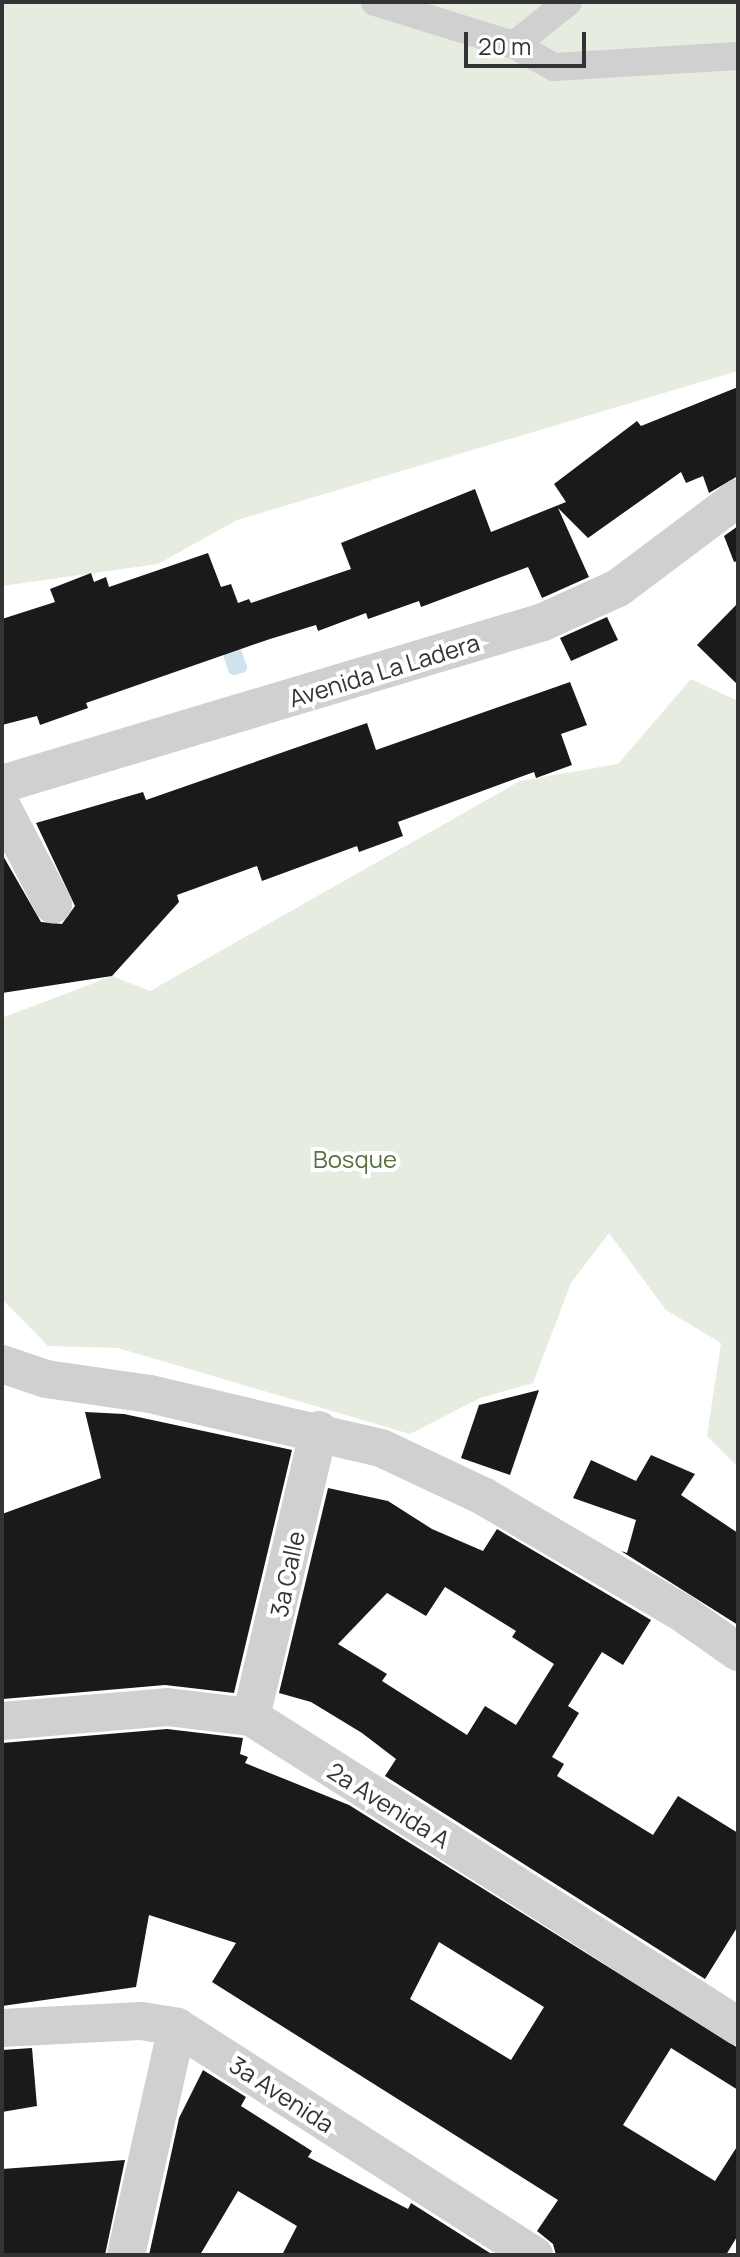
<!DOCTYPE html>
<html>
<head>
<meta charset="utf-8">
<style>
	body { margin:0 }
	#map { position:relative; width:740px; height:2257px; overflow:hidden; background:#fff; font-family:Manrope,sans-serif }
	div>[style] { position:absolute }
	.green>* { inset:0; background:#e6ecdf }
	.stream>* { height:12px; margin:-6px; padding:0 6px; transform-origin:6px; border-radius:6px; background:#cfe2ee }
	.building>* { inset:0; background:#1a1a1a }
	.pedestrian>* { height:28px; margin:-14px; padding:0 14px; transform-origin:14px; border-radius:14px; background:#d0d0d0 }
	.minor>* { height:38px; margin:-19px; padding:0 19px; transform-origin:19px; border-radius:19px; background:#d0d0d0 }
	span { translate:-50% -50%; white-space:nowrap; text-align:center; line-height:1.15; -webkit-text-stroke:8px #fff; paint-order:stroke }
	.street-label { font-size:24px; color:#333 }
	.park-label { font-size:24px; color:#56703f }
	.frame { position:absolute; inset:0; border:4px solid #333; pointer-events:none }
	.scale { position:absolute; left:464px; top:32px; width:122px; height:36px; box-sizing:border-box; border:4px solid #333; border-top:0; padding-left:10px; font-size:24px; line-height:28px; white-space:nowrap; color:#333; -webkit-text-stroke:6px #fff; paint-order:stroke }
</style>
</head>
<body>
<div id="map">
	<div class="green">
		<i style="clip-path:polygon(2px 2px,738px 2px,738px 371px,237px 520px,158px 564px,2px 586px)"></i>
		<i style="clip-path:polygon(691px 679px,738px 701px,738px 1467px,707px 1436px,721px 1343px,666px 1310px,609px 1233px,571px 1283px,533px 1383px,480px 1398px,410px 1434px,118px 1348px,48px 1346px,2px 1299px,2px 1018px,112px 976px,150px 991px,520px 781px,618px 764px)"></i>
	</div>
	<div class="stream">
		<i style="left:236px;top:654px;width:14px;rotate:69deg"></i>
		<i style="left:241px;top:667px;width:7px;rotate:164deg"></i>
		<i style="left:234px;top:669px;width:13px;rotate:-108deg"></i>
		<i style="left:230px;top:657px;width:7px;rotate:-27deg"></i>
	</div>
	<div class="building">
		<i style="clip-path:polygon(738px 387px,738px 476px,709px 493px,703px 476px,686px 483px,681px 472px,588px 538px,558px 508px,589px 577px,542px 598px,528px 567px,421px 607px,419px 601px,368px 619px,366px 613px,318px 631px,316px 625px,270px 639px,86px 703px,88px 708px,40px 725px,37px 716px,2px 725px,2px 619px,55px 602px,50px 589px,91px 573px,94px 582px,106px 577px,109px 587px,208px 553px,221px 587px,231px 584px,238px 603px,249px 599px,251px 603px,351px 569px,341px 543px,475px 489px,491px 532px,566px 502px,554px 484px,637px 421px,641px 426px)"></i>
		<i style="clip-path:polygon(738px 526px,738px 561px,734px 562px,724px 536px)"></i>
		<i style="clip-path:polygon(738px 603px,738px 685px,697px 645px)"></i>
		<i style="clip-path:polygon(607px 617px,618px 640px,571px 661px,560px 638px)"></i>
		<i style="clip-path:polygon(570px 682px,587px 725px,561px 734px,572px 765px,536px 778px,534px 772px,398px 822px,403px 836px,359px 852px,357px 846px,262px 881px,257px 866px,177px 895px,179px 902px,112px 976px,2px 993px,2px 854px,41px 922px,62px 924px,75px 906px,36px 823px,143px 792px,146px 800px,367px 723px,376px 750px)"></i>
		<i style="clip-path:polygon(539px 1390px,510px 1475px,461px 1458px,479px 1405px)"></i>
		<i style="clip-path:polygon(85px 1412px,124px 1414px,292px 1450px,234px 1693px,165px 1685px,3px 1699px,2px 1514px,101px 1478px)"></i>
		<i style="clip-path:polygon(651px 1455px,695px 1474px,681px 1495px,738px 1533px,738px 1625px,621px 1551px,627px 1553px,636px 1520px,573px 1498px,591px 1460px,636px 1481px)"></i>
		<i style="clip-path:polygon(evenodd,328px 1488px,388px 1501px,432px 1529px,483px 1551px,497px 1529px,651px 1620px,623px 1665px,602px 1652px,568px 1706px,579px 1713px,552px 1757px,564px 1764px,557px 1776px,653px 1835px,678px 1796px,738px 1833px,738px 1926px,705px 1979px,385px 1776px,396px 1759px,362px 1733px,311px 1702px,279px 1693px,328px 1488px,445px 1587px,516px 1631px,512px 1637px,554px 1664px,516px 1725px,485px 1706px,467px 1735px,382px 1681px,387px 1674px,338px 1644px,387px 1593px,426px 1616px,445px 1587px)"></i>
		<i style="clip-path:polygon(evenodd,167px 1729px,243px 1738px,240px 1754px,248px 1757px,245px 1763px,349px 1805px,738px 2048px,738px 2090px,671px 2048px,623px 2125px,715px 2181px,738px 2145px,738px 2235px,726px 2255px,556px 2255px,553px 2244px,537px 2231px,558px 2200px,212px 1982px,236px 1943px,149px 1915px,136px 1987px,2px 2006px,2px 1743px,167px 1729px,439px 1942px,544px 2007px,511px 2060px,410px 1999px,439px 1942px)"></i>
		<i style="clip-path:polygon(32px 2048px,37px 2106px,2px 2112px,2px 2050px)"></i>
		<i style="clip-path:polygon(203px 2070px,246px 2097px,241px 2106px,312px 2151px,308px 2157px,408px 2209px,411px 2203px,493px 2255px,282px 2255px,297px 2226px,238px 2191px,200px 2255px,149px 2255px,179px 2118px)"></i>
		<i style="clip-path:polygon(125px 2160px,105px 2255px,2px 2255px,2px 2169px)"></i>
	</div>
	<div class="pedestrian">
		<i style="left:375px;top:2px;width:145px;rotate:17.2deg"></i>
		<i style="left:514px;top:45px;width:46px;rotate:28.8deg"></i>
		<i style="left:554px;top:67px;width:184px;rotate:-3.4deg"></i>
		<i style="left:514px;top:45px;width:69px;rotate:-38.5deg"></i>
	</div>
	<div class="minor">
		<i style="left:2px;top:784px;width:565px;rotate:-16.67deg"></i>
		<i style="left:543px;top:622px;width:82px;rotate:-24.4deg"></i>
		<i style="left:618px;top:588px;width:150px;rotate:-36.9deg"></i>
		<i style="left:2px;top:807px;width:110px;rotate:62.3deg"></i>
		<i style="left:2px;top:1364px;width:46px;rotate:18.8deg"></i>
		<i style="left:46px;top:1379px;width:105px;rotate:8.2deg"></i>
		<i style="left:150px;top:1394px;width:237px;rotate:13.2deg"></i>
		<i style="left:381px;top:1448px;width:113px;rotate:25.2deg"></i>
		<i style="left:483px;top:1496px;width:229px;rotate:30.4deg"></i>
		<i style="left:681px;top:1612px;width:70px;rotate:35.1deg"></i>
		<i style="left:251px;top:1717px;width:295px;rotate:-76.7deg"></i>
		<i style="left:2px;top:1721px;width:166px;rotate:-4.8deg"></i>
		<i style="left:167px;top:1707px;width:85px;rotate:6.8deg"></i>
		<i style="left:251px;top:1717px;width:577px;rotate:32.4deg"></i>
		<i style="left:2px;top:2028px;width:139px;rotate:-2.9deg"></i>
		<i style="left:141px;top:2021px;width:36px;rotate:9deg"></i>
		<i style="left:177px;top:2027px;width:424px;rotate:32.6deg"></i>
		<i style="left:126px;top:2255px;width:234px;rotate:-77.4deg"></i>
	</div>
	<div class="street-label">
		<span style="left:384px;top:670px;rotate:-17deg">Avenida La Ladera</span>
		<span style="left:287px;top:1574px;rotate:-78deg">3a Calle</span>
		<span style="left:389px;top:1805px;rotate:32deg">2a Avenida A</span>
		<span style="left:282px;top:2094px;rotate:33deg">3a Avenida</span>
	</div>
	<div class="park-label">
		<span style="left:355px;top:1159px">Bosque</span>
	</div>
	<div class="frame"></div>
	<div class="scale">20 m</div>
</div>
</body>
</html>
